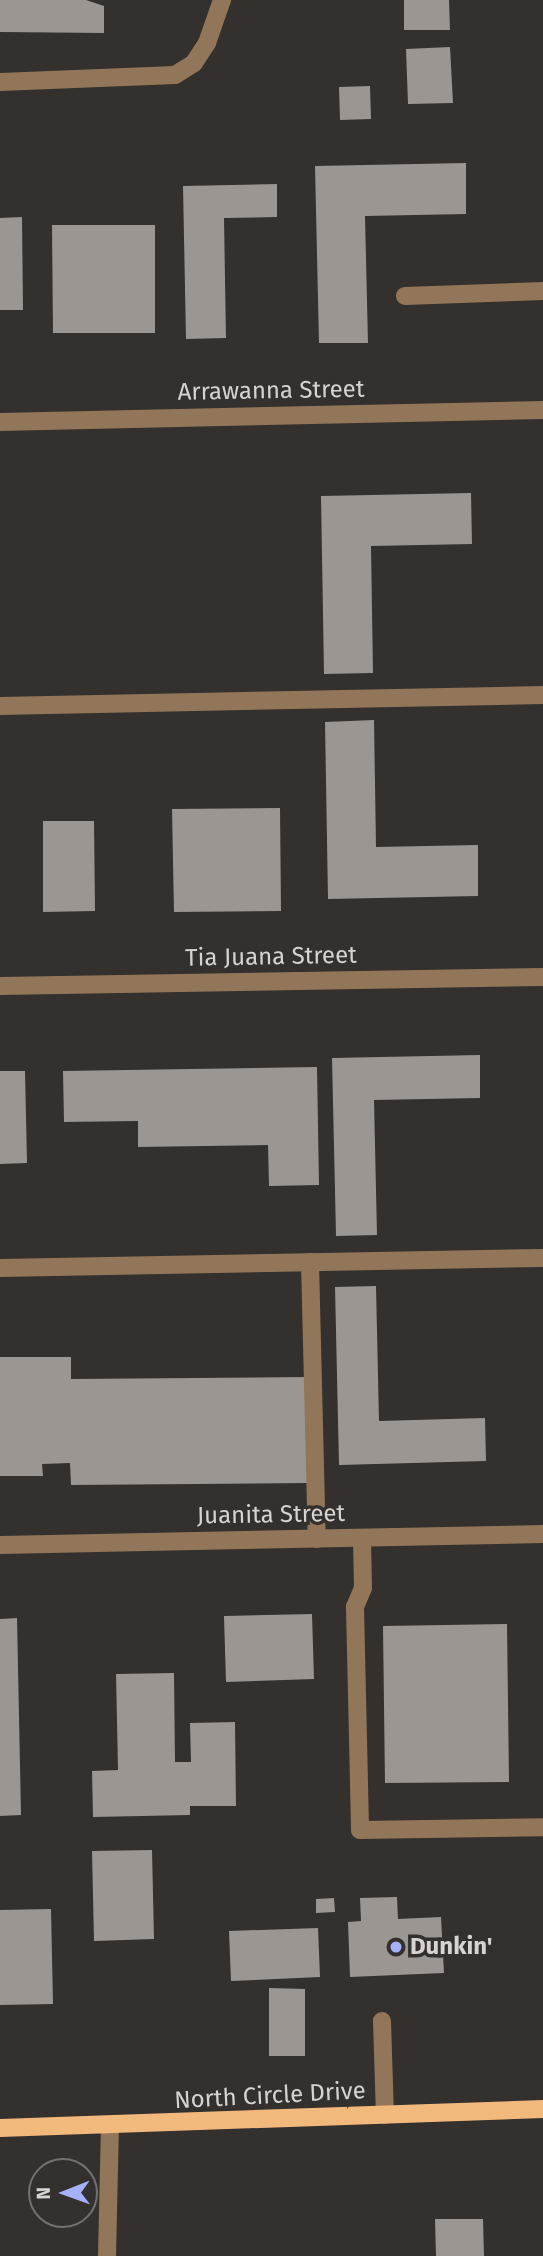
<!DOCTYPE html>
<html>
<head>
<meta charset="utf-8">
<style>
	body { margin:0 }
	#map { position:relative; width:543px; height:2256px; overflow:hidden; background:#34302d; font-family:"Fira Sans",sans-serif }
	div>[style] { position:absolute }
	.building>* { inset:0; background:#9b9692 }
	.minor>* { height:18px; margin:-9px; padding:0 9px; transform-origin:9px; border-radius:9px; background:#927659 }
	.major>* { height:18px; margin:-9px; padding:0 9px; transform-origin:9px; border-radius:9px; background:#f2b97d }
	.dots>* { width:19px; height:19px; translate:-50% -50%; box-sizing:border-box; border:4px solid #34302d; border-radius:50% }
	span { translate:-50% -50%; white-space:nowrap; text-align:center; line-height:1.15; -webkit-text-stroke:7px #34302d; paint-order:stroke }
	.street-label { font-size:24px; color:#d6d3d1 }
	.poi-label { font-size:24px; color:#d6d3d1; font-weight:700 }
	.left { translate:0 -50%; text-align:left }
	.north { position:absolute; left:28px; top:2158px; width:70px; height:70px; box-sizing:border-box; background:#34302d; border:2px solid #75716f; border-radius:50%; rotate:269deg; font-size:19px; font-weight:700; line-height:28px; text-align:center; color:#d6d3d1 }
	.north::after { content:''; display:block; margin:auto; width:24px; height:32px; background:#a6b1fc; clip-path:polygon(50% 0,100% 100%,50% 72%,0 100%) }
</style>
</head>
<body>
<div id="map">
	<div class="building">
		<i style="clip-path:polygon(0 0,86px 0,104px 6px,104px 33px,0 32px)"></i>
		<i style="clip-path:polygon(404px 0,449px 0,450px 30px,404px 30px)"></i>
		<i style="clip-path:polygon(450px 47px,453px 103px,408px 104px,406px 49px)"></i>
		<i style="clip-path:polygon(370px 86px,371px 119px,340px 120px,339px 87px)"></i>
		<i style="clip-path:polygon(466px 163px,466px 214px,365px 216px,368px 343px,319px 343px,315px 166px)"></i>
		<i style="clip-path:polygon(277px 184px,277px 217px,224px 218px,226px 338px,186px 339px,183px 186px)"></i>
		<i style="clip-path:polygon(22px 217px,23px 310px,0 310px,0 218px)"></i>
		<i style="clip-path:polygon(52px 225px,155px 225px,155px 333px,53px 333px)"></i>
		<i style="clip-path:polygon(471px 493px,472px 544px,371px 546px,373px 673px,324px 674px,321px 496px)"></i>
		<i style="clip-path:polygon(374px 720px,376px 847px,478px 845px,478px 896px,328px 899px,325px 722px)"></i>
		<i style="clip-path:polygon(280px 808px,281px 911px,174px 912px,172px 809px)"></i>
		<i style="clip-path:polygon(43px 821px,94px 821px,95px 911px,43px 912px)"></i>
		<i style="clip-path:polygon(480px 1055px,480px 1098px,374px 1100px,377px 1235px,336px 1236px,332px 1058px)"></i>
		<i style="clip-path:polygon(317px 1067px,319px 1185px,269px 1186px,268px 1145px,138px 1147px,138px 1121px,64px 1122px,63px 1071px)"></i>
		<i style="clip-path:polygon(0 1071px,25px 1071px,27px 1163px,0 1164px)"></i>
		<i style="clip-path:polygon(376px 1286px,379px 1421px,485px 1418px,486px 1461px,339px 1465px,335px 1287px)"></i>
		<i style="clip-path:polygon(0 1357px,71px 1357px,71px 1379px,308px 1377px,309px 1483px,71px 1485px,70px 1463px,42px 1464px,43px 1476px,0 1476px)"></i>
		<i style="clip-path:polygon(312px 1614px,314px 1679px,226px 1682px,224px 1616px)"></i>
		<i style="clip-path:polygon(17px 1618px,21px 1815px,0 1816px,0 1619px)"></i>
		<i style="clip-path:polygon(507px 1624px,509px 1782px,385px 1783px,383px 1626px)"></i>
		<i style="clip-path:polygon(174px 1673px,175px 1762px,191px 1762px,190px 1723px,235px 1722px,236px 1806px,190px 1806px,190px 1815px,93px 1817px,92px 1771px,118px 1770px,116px 1674px)"></i>
		<i style="clip-path:polygon(152px 1850px,154px 1939px,94px 1941px,92px 1851px)"></i>
		<i style="clip-path:polygon(397px 1897px,398px 1919px,441px 1917px,444px 1973px,350px 1977px,348px 1922px,361px 1921px,360px 1898px)"></i>
		<i style="clip-path:polygon(334px 1898px,335px 1912px,316px 1913px,316px 1899px)"></i>
		<i style="clip-path:polygon(51px 1909px,53px 2004px,0 2005px,0 1910px)"></i>
		<i style="clip-path:polygon(318px 1928px,320px 1977px,231px 1981px,229px 1931px)"></i>
		<i style="clip-path:polygon(269px 1988px,305px 1989px,305px 2056px,269px 2056px)"></i>
		<i style="clip-path:polygon(435px 2219px,483px 2219px,484px 2256px,436px 2256px)"></i>
	</div>
	<div class="minor">
		<i style="left:0;top:82px;width:175px;rotate:-2.3deg"></i>
		<i style="left:175px;top:75px;width:22px;rotate:-32deg"></i>
		<i style="left:194px;top:63px;width:24px;rotate:-57deg"></i>
		<i style="left:207px;top:43px;width:46px;rotate:-70.8deg"></i>
		<i style="left:405px;top:296px;width:138px;rotate:-2.1deg"></i>
		<i style="left:0;top:422px;width:543px;rotate:-1.27deg"></i>
		<i style="left:0;top:706px;width:543px;rotate:-1.16deg"></i>
		<i style="left:0;top:986px;width:543px;rotate:-0.95deg"></i>
		<i style="left:310px;top:1262px;width:277px;rotate:88.6deg"></i>
		<i style="left:0;top:1268px;width:543px;rotate:-1.06deg"></i>
		<i style="left:362px;top:1538px;width:50px;rotate:88.9deg"></i>
		<i style="left:363px;top:1588px;width:21px;rotate:113deg"></i>
		<i style="left:355px;top:1607px;width:223px;rotate:88.7deg"></i>
		<i style="left:360px;top:1830px;width:183px;rotate:-0.9deg"></i>
		<i style="left:0;top:1545px;width:543px;rotate:-1.16deg"></i>
		<i style="left:382px;top:2021px;width:94px;rotate:88.2deg"></i>
		<i style="left:107px;top:2256px;width:129px;rotate:-88.7deg"></i>
	</div>
	<div class="major">
		<i style="left:0;top:2128px;width:543px;rotate:-2deg"></i>
	</div>
	<div class="dots">
		<i style="left:396px;top:1947px;background:#a6b1fc"></i>
	</div>
	<div class="street-label">
		<span style="left:271px;top:391px;rotate:-1deg">Arrawanna Street</span>
		<span style="left:271px;top:957px;rotate:-1deg">Tia Juana Street</span>
		<span style="left:271px;top:1515px;rotate:-1deg">Juanita Street</span>
		<span style="left:270px;top:2096px;rotate:-3deg">North Circle Drive</span>
	</div>
	<div class="poi-label">
		<span class="left" style="left:410px;top:1947px">Dunkin'</span>
	</div>
	<div class="north">N</div>
</div>
</body>
</html>
